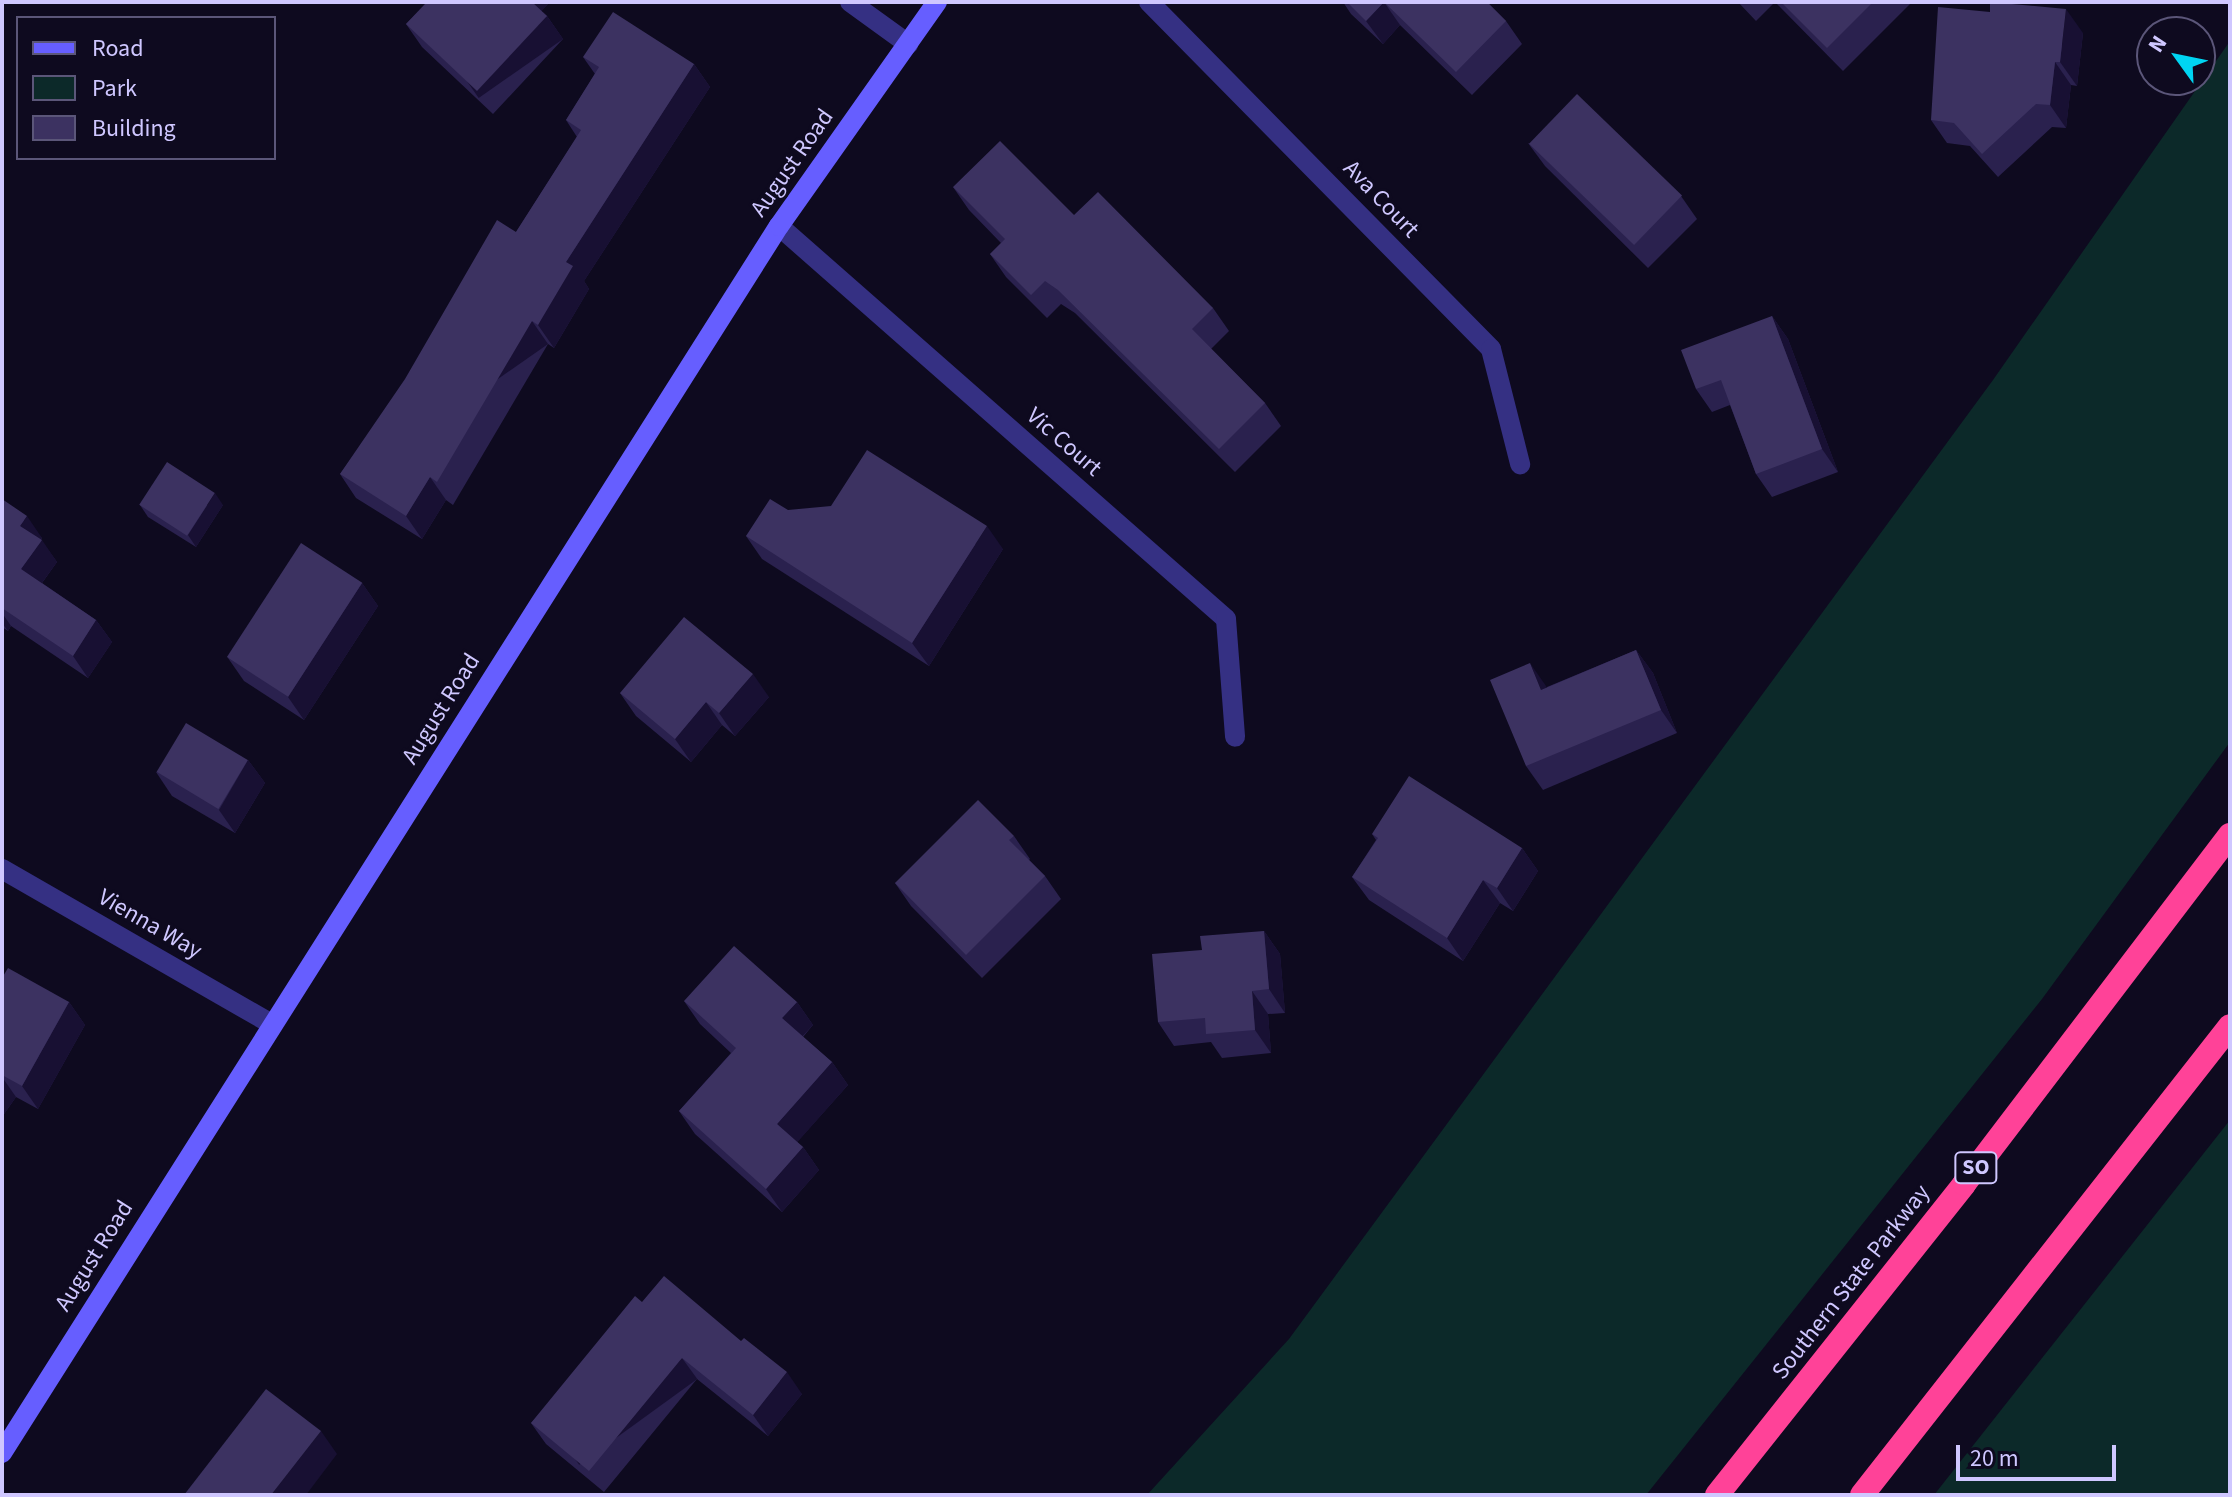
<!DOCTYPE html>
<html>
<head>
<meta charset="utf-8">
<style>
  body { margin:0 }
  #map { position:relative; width:2232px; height:1497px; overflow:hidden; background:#0e0a1f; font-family:"Source Sans 3",sans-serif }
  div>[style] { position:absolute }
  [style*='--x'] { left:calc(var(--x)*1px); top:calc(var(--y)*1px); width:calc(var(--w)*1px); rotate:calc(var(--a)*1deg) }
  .green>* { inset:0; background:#0c2929 }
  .street>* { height:20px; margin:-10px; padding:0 10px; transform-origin:10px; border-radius:10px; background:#353083 }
  .secondary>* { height:20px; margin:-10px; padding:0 10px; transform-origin:10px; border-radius:10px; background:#665eff }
  .highway>* { height:24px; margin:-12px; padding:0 12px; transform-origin:12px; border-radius:12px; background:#ff4298 }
  .wall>* { inset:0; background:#2a214e }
  .shaded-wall>* { inset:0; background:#181033; transform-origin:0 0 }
  .building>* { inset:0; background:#3c3261; transform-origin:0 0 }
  span { translate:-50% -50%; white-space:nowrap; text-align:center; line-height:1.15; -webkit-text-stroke:6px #0e0a1f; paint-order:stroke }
  .shield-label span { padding:2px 6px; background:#0e0a1f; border:2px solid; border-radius:6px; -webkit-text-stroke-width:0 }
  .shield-label { font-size:22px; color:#cfc7ff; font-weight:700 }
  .street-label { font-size:24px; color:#cfc7ff }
  .frame { position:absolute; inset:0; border:4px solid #cfc7ff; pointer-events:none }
  .legend { position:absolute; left:16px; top:16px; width:260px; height:144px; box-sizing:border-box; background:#0e0a1f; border:2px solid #5b5679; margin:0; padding:10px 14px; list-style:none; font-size:24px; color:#cfc7ff }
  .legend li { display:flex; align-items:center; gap:16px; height:40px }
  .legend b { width:40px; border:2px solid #5b5679 }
  .north { position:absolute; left:2136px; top:16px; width:80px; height:80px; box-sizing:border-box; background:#0e0a1f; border:2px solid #5b5679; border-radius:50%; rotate:303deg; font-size:22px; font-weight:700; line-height:32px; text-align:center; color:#cfc7ff }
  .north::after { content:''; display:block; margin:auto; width:28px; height:36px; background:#00d5f2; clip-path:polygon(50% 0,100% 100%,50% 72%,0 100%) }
  .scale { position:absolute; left:1956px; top:1445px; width:160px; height:36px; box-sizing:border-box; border:4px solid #cfc7ff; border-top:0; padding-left:10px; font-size:24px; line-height:28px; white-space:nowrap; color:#cfc7ff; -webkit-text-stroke:6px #0e0a1f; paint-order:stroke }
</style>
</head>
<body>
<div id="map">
  <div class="green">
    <i style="clip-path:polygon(2230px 41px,2230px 742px,2042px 999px,1646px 1495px,1147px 1495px,1289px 1339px,1993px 380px)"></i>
    <i style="clip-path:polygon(2230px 1120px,2230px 1495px,1934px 1495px)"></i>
  </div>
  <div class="street">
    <i style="--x:850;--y:2;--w:72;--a:35.9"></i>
    <i style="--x:1149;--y:2;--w:487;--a:45.4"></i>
    <i style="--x:1491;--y:349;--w:119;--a:75.8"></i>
    <i style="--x:779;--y:226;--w:595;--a:41.32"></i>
    <i style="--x:1226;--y:619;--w:118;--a:85.6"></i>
    <i style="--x:2;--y:869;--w:311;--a:29.9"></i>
  </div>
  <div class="secondary">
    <i style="--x:2;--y:1453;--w:1452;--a:-57.66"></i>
    <i style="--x:779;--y:226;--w:274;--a:-54.8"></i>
  </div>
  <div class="highway">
    <i style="--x:1717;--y:1495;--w:397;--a:-51.5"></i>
    <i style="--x:1964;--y:1184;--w:439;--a:-52.7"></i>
    <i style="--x:1862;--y:1495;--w:596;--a:-51.88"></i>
  </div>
  <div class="wall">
    <i style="clip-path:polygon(427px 2px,550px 2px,541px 11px,547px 16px,563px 39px,493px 114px,422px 47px,406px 24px)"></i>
    <i style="clip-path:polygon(1343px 2px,1487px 2px,1506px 21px,1522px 44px,1472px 95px,1400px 25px,1383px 44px,1351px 14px)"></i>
    <i style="clip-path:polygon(1738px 2px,1910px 2px,1911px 3px,1843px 71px,1775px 2px,1756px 21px)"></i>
    <i style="clip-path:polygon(2083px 33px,2077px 86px,2071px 85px,2066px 128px,2052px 127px,1998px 177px,1970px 146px,1947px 143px,1931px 120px)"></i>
    <i style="clip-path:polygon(583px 57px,694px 64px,710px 87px,584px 281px,589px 289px,554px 348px,548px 344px,453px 505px,446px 500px,422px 539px,356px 498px,340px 474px,516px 232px,577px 137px,566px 120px,595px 74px)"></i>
    <i style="clip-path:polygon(1528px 143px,1681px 196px,1697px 219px,1648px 268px,1545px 166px)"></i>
    <i style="clip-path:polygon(953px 187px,1074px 215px,1213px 308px,1229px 331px,1211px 349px,1265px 403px,1281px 426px,1235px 472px,1075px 313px,1061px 304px,1047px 318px,1006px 277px,990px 254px,1001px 243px,969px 210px)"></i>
    <i style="clip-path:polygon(1772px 316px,1788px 339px,1838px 472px,1772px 497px,1756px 474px,1730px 405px,1712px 412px,1696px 389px)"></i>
    <i style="clip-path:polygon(2px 499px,42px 538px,41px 540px,57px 562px,42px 583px,96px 620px,112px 642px,88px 678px,11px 626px,8px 631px,2px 627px)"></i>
    <i style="clip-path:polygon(140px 505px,223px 505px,196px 547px,148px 517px)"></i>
    <i style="clip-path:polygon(788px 510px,1003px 549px,929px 666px,762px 559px,746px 536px)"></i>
    <i style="clip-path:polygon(362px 583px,378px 606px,304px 720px,244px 681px,228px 658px)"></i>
    <i style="clip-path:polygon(1636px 650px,1653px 673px,1677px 733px,1543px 790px,1526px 766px,1547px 687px)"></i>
    <i style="clip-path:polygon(620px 693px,769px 697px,735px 736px,722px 725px,691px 762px,636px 716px)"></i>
    <i style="clip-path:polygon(248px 760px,265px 783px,235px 833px,172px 796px,156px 772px)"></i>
    <i style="clip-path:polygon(1372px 834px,1522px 848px,1538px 871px,1513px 911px,1500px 903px,1463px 961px,1369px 900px,1352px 877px,1376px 840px)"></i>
    <i style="clip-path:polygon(1014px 836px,1030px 859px,1029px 860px,1045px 876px,1061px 899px,982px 978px,911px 906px,895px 883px)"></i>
    <i style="clip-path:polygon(1264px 931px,1280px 954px,1285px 1013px,1268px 1014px,1271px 1053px,1222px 1058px,1211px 1042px,1174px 1046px,1158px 1022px,1202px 950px)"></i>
    <i style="clip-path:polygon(2px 978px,69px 1002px,85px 1025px,38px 1109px,16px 1097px,2px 1117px)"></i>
    <i style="clip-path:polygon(684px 1001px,797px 1002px,813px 1025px,803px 1037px,832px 1062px,848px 1085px,797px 1142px,803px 1147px,819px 1170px,782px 1212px,695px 1134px,679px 1111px,731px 1053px,700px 1024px)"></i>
    <i style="clip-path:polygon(642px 1302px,802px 1394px,768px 1436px,697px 1379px,604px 1492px,546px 1444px,531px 1423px)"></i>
  </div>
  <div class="shaded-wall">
    <i style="clip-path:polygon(528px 2px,550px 2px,538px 15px)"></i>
    <i style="clip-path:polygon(1384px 2px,1400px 25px,1383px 44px,1366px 21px)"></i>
    <i style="clip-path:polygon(2066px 9px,2083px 33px,2077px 86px,2060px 62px)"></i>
    <i style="left:547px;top:16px;width:28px;height:103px;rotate:55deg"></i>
    <i style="clip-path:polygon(2055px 62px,2071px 85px,2066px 128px,2050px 105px)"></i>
    <i style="clip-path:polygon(694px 64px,710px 87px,584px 281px,589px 289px,554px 348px,538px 325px,566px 262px)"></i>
    <i style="clip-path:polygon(1772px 316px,1788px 339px,1838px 472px,1822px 449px)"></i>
    <i style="left:532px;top:321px;width:28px;height:187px;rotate:55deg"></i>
    <i style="clip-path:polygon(430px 477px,446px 500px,422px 539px,406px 516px)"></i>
    <i style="clip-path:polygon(215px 493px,223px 505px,196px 547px,188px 535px)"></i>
    <i style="clip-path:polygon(27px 516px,42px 538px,36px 548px,20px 526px)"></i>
    <i style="clip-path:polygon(987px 526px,1003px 549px,929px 666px,912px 643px)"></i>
    <i style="clip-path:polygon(42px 540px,57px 562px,36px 591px,21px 569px)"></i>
    <i style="clip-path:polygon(362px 583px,378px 606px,304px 720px,288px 697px)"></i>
    <i style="clip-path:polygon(2px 613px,11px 626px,8px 631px,2px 623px)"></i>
    <i style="clip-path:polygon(96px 620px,112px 642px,88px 678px,73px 656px)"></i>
    <i style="clip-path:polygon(1636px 650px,1653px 673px,1677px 733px,1661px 710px)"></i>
    <i style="clip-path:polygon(1530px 663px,1546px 686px,1558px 713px,1541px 690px)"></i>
    <i style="clip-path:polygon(753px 674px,769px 697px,735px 736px,719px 713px)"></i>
    <i style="clip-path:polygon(706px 702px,722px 725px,691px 762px,675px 739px)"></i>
    <i style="clip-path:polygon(248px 760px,265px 783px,235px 833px,219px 810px)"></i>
    <i style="clip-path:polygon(1522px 848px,1538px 871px,1513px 911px,1497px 888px)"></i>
    <i style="clip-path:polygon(1483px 880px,1500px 903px,1463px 961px,1447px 938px)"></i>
    <i style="clip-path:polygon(1264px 931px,1280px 954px,1285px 1013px,1269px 989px)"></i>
    <i style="clip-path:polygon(1252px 991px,1268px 1014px,1271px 1053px,1255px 1030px)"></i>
    <i style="clip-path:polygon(69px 1002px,85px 1025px,38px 1109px,22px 1086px)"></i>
    <i style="clip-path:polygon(797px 1002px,813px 1025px,798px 1041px,782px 1018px)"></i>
    <i style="clip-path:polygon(832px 1062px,848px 1085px,793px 1147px,777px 1124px)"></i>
    <i style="clip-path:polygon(2px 1077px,16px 1097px,2px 1117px)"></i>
    <i style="clip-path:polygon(803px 1147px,819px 1170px,782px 1212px,766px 1189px)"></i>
    <i style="left:682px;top:1358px;width:26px;height:146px;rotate:54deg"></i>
    <i style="clip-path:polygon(787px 1372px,802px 1394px,768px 1436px,753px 1415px)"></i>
    <i style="clip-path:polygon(321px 1431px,337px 1454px,306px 1495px,271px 1495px)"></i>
  </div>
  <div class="building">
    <i style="clip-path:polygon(427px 2px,532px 2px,547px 16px,477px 91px,406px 24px)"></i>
    <i style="clip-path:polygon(1347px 2px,1487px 2px,1506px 21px,1456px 72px,1384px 2px,1366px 21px)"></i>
    <i style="clip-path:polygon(1781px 2px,1873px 2px,1827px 48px)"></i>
    <i style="clip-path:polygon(1990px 2px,2066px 9px,2060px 62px,2055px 62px,2050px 105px,2036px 104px,1982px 154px,1954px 123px,1931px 120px,1938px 7px,1990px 12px)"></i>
    <i style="clip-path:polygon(613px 12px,694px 64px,566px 262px,573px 266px,538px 325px,532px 321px,437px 482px,430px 477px,406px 516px,340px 474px,405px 379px,497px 220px,516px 232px,581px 130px,566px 120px,599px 67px,583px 57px)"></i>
    <i style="left:1577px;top:94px;width:146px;height:69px;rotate:44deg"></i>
    <i style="clip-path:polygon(1000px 141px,1074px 215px,1098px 192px,1213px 308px,1192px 329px,1265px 403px,1219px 449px,1058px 290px,1045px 281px,1031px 295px,990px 254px,1005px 239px,953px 187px)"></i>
    <i style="clip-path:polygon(1772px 316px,1822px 449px,1756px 474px,1721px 380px,1696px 389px,1681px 350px)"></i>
    <i style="clip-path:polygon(867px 450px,987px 526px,912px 643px,746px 536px,770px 499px,788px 510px,831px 506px)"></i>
    <i style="left:167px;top:462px;width:57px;height:51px;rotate:33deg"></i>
    <i style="clip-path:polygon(2px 499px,27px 516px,20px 526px,42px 540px,21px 569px,96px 620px,73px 656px,2px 608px)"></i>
    <i style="left:301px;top:543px;width:73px;height:136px;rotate:33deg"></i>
    <i style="clip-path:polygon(684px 617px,753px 674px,719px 713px,706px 702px,675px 739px,620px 693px)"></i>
    <i style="clip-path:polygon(1636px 650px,1661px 710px,1526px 766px,1490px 680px,1530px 663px,1541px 690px)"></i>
    <i style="left:186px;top:723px;width:72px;height:57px;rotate:31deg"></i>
    <i style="clip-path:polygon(1409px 776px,1522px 848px,1497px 888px,1483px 880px,1447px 938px,1352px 877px,1378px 838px,1372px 834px)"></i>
    <i style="clip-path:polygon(978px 800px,1014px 836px,1009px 840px,1045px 876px,966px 955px,895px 883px)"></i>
    <i style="clip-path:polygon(1264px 931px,1269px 989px,1252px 991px,1255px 1030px,1206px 1034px,1205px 1018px,1158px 1022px,1152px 954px,1202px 950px,1200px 936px)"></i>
    <i style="clip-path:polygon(734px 946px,797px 1002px,782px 1018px,832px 1062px,777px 1124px,803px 1147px,766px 1189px,679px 1111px,736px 1048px,684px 1001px)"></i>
    <i style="clip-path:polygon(8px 968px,69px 1002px,22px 1086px,2px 1075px,2px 978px)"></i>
    <i style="clip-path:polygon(664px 1276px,741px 1341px,744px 1338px,787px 1372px,753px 1415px,682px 1358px,589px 1471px,531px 1423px,635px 1296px,642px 1302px)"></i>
    <i style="clip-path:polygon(266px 1389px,321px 1431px,271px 1495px,184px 1495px)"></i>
  </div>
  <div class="shield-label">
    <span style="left:1976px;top:1168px">SO</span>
  </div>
  <div class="street-label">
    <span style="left:792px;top:163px;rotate:-55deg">August Road</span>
    <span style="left:1381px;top:199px;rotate:46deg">Ava Court</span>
    <span style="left:1064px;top:442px;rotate:41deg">Vic Court</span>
    <span style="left:441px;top:709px;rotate:-58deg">August Road</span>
    <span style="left:150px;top:924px;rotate:30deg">Vienna Way</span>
    <span style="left:94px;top:1256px;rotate:-58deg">August Road</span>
    <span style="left:1851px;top:1282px;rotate:-52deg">Southern State Parkway</span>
  </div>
  <div class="frame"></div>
  <ul class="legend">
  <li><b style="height:10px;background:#665eff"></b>Road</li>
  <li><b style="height:22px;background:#0c2929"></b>Park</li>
  <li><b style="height:22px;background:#3c3261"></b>Building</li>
  </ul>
  <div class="north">N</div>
  <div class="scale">20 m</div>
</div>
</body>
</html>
